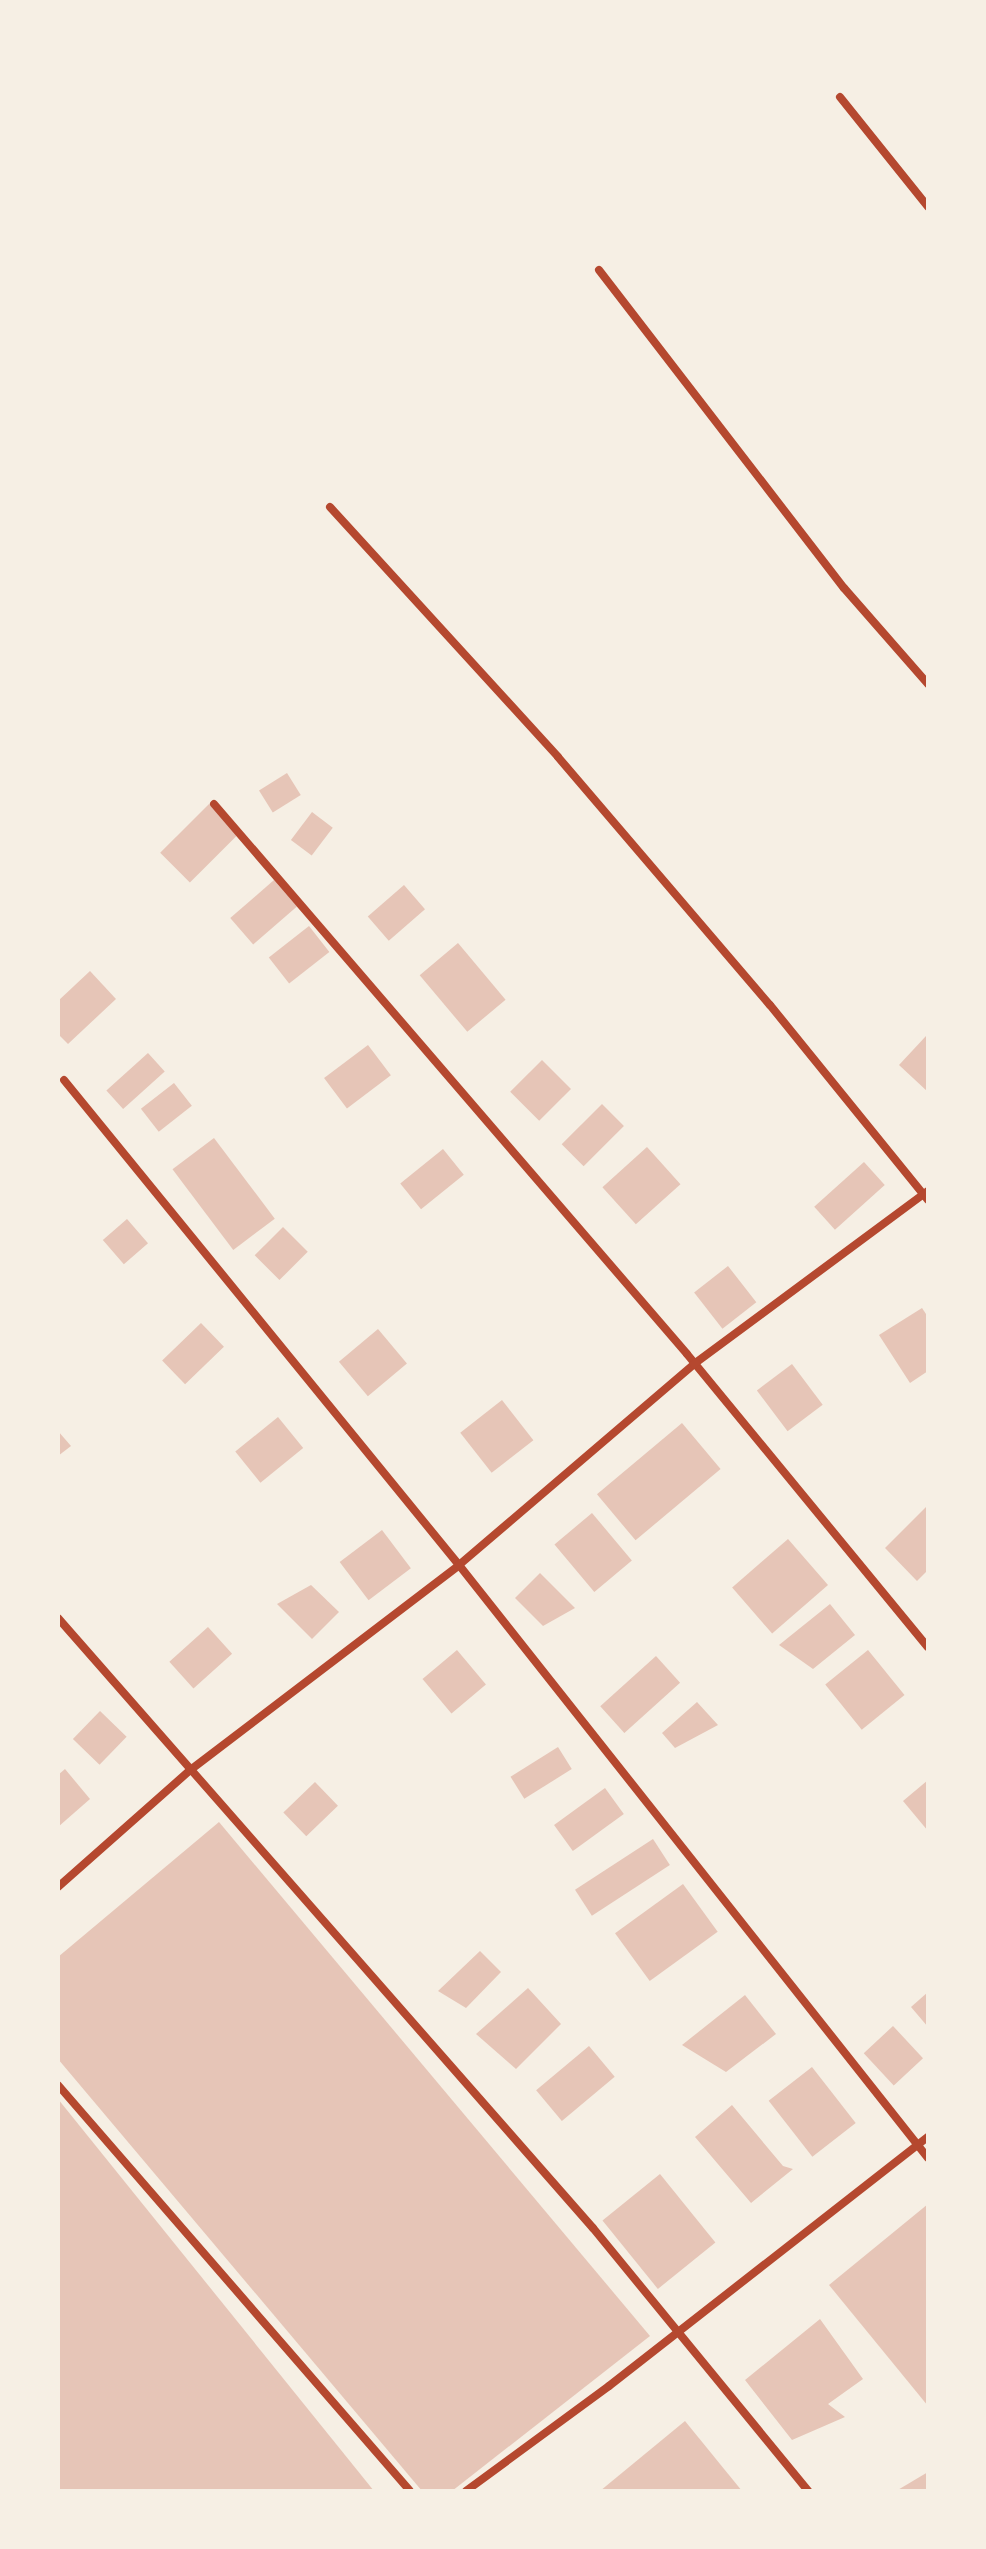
<!DOCTYPE html>
<html>
<head>
<meta charset="utf-8">
<style>
  body { margin:0 }
  #map { position:relative; width:986px; height:2549px; overflow:hidden; background:#f6efe4; font-family:Overpass,sans-serif }
  div>[style] { position:absolute }
  [style*='--x'] { left:calc(var(--x)*1px); top:calc(var(--y)*1px); width:calc(var(--w)*1px); rotate:calc(var(--a)*1deg) }
  .building>* { inset:0; background:#e6c5b7; transform-origin:0 0 }
  .minor>* { height:8px; margin:-4px; padding:0 4px; transform-origin:4px; border-radius:4px; background:#b5482f }
  span { translate:-50% -50%; white-space:nowrap; text-align:center; line-height:1.15; -webkit-text-stroke:6px #f6efe4; paint-order:stroke }
  .frame { position:absolute; inset:0; border:60px solid #f6efe4; pointer-events:none }
</style>
</head>
<body>
<div id="map">
  <div class="building">
    <i style="left:287px;top:773px;width:26px;height:33px;rotate:58deg"></i>
    <i style="left:209px;top:804px;width:42px;height:69px;rotate:45deg"></i>
    <i style="left:312px;top:812px;width:26px;height:35px;rotate:37deg"></i>
    <i style="left:274px;top:880px;width:35px;height:58px;rotate:49deg"></i>
    <i style="left:404px;top:885px;width:32px;height:48px;rotate:49deg"></i>
    <i style="left:309px;top:926px;width:33px;height:51px;rotate:52deg"></i>
    <i style="left:458px;top:943px;width:74px;height:50px;rotate:50deg"></i>
    <i style="clip-path:polygon(90px 971px,116px 999px,68px 1044px,58px 1034px,58px 1001px)"></i>
    <i style="clip-path:polygon(926px 1036px,928px 1038px,928px 1092px,899px 1065px)"></i>
    <i style="left:368px;top:1045px;width:38px;height:55px;rotate:53deg"></i>
    <i style="left:148px;top:1053px;width:25px;height:56px;rotate:48deg"></i>
    <i style="left:542px;top:1060px;width:41px;height:45px;rotate:45deg"></i>
    <i style="left:174px;top:1083px;width:29px;height:42px;rotate:52deg"></i>
    <i style="left:602px;top:1104px;width:31px;height:57px;rotate:45deg"></i>
    <i style="left:214px;top:1138px;width:101px;height:52px;rotate:53deg"></i>
    <i style="left:647px;top:1147px;width:50px;height:60px;rotate:48deg"></i>
    <i style="left:443px;top:1149px;width:33px;height:55px;rotate:51deg"></i>
    <i style="left:864px;top:1162px;width:31px;height:67px;rotate:48deg"></i>
    <i style="left:127px;top:1219px;width:32px;height:32px;rotate:49deg"></i>
    <i style="left:283px;top:1227px;width:35px;height:40px;rotate:45deg"></i>
    <i style="left:728px;top:1266px;width:46px;height:43px;rotate:52deg"></i>
    <i style="clip-path:polygon(922px 1308px,928px 1317px,928px 1371px,910px 1383px,879px 1335px)"></i>
    <i style="left:201px;top:1323px;width:33px;height:54px;rotate:46deg"></i>
    <i style="left:378px;top:1329px;width:45px;height:51px;rotate:50deg"></i>
    <i style="left:792px;top:1364px;width:51px;height:44px;rotate:53deg"></i>
    <i style="left:502px;top:1400px;width:51px;height:53px;rotate:52deg"></i>
    <i style="left:278px;top:1417px;width:40px;height:55px;rotate:51deg"></i>
    <i style="left:682px;top:1423px;width:60px;height:111px;rotate:50deg"></i>
    <i style="clip-path:polygon(58px 1431px,71px 1446px,58px 1456px)"></i>
    <i style="clip-path:polygon(928px 1505px,928px 1570px,917px 1581px,885px 1548px)"></i>
    <i style="left:592px;top:1513px;width:62px;height:49px;rotate:50deg"></i>
    <i style="left:382px;top:1530px;width:48px;height:53px;rotate:53deg"></i>
    <i style="left:788px;top:1539px;width:61px;height:74px;rotate:49deg"></i>
    <i style="clip-path:polygon(540px 1573px,575px 1608px,543px 1626px,515px 1598px)"></i>
    <i style="clip-path:polygon(311px 1585px,339px 1612px,312px 1639px,277px 1604px)"></i>
    <i style="clip-path:polygon(830px 1604px,855px 1635px,813px 1669px,779px 1645px)"></i>
    <i style="left:208px;top:1627px;width:36px;height:52px;rotate:48deg"></i>
    <i style="left:457px;top:1650px;width:45px;height:45px;rotate:50deg"></i>
    <i style="left:868px;top:1650px;width:58px;height:55px;rotate:51deg"></i>
    <i style="left:656px;top:1656px;width:36px;height:75px;rotate:48deg"></i>
    <i style="clip-path:polygon(697px 1702px,718px 1725px,675px 1748px,662px 1733px)"></i>
    <i style="left:100px;top:1711px;width:37px;height:39px;rotate:44deg"></i>
    <i style="left:558px;top:1747px;width:26px;height:56px;rotate:58deg"></i>
    <i style="clip-path:polygon(65px 1769px,90px 1799px,58px 1827px,58px 1775px)"></i>
    <i style="clip-path:polygon(928px 1780px,928px 1831px,903px 1801px)"></i>
    <i style="left:315px;top:1782px;width:33px;height:44px;rotate:46deg"></i>
    <i style="left:605px;top:1788px;width:32px;height:63px;rotate:54deg"></i>
    <i style="clip-path:polygon(219px 1822px,650px 2336px,452px 2491px,422px 2491px,58px 2059px,58px 1957px)"></i>
    <i style="left:653px;top:1839px;width:31px;height:93px;rotate:57deg"></i>
    <i style="left:683px;top:1884px;width:59px;height:84px;rotate:54deg"></i>
    <i style="clip-path:polygon(480px 1951px,501px 1972px,466px 2008px,438px 1991px)"></i>
    <i style="clip-path:polygon(528px 1988px,561px 2024px,516px 2069px,476px 2034px)"></i>
    <i style="clip-path:polygon(928px 1992px,928px 2027px,911px 2007px)"></i>
    <i style="clip-path:polygon(745px 1995px,776px 2034px,726px 2072px,682px 2045px)"></i>
    <i style="left:893px;top:2026px;width:44px;height:40px;rotate:47deg"></i>
    <i style="left:589px;top:2046px;width:40px;height:69px;rotate:50deg"></i>
    <i style="left:812px;top:2067px;width:71px;height:55px;rotate:52deg"></i>
    <i style="clip-path:polygon(58px 2099px,374px 2491px,58px 2491px)"></i>
    <i style="clip-path:polygon(732px 2105px,783px 2166px,793px 2169px,751px 2203px,695px 2137px)"></i>
    <i style="left:660px;top:2174px;width:88px;height:74px;rotate:51deg"></i>
    <i style="clip-path:polygon(928px 2204px,928px 2406px,829px 2285px)"></i>
    <i style="clip-path:polygon(820px 2319px,863px 2379px,828px 2404px,845px 2417px,792px 2440px,745px 2380px)"></i>
    <i style="clip-path:polygon(685px 2421px,742px 2491px,600px 2491px)"></i>
    <i style="clip-path:polygon(928px 2472px,928px 2491px,896px 2491px)"></i>
  </div>
  <div class="minor">
    <i style="--x:840;--y:97;--w:141;--a:51.3"></i>
    <i style="--x:599;--y:270;--w:401;--a:52.4"></i>
    <i style="--x:844;--y:588;--w:128;--a:48.8"></i>
    <i style="--x:330;--y:507;--w:338;--a:47.6"></i>
    <i style="--x:558;--y:757;--w:326;--a:49.5"></i>
    <i style="--x:770;--y:1005;--w:251;--a:51"></i>
    <i style="--x:214;--y:804;--w:725;--a:49.3"></i>
    <i style="--x:687;--y:1354;--w:379;--a:50.6"></i>
    <i style="--x:64;--y:1080;--w:625;--a:50.84"></i>
    <i style="--x:459;--y:1565;--w:756;--a:51.66"></i>
    <i style="--x:58;--y:1618;--w:811;--a:48.75"></i>
    <i style="--x:593;--y:2228;--w:340;--a:50.7"></i>
    <i style="--x:58;--y:1887;--w:175;--a:-41.5"></i>
    <i style="--x:189;--y:1771;--w:340;--a:-37.3"></i>
    <i style="--x:459;--y:1565;--w:309;--a:-40.5"></i>
    <i style="--x:694;--y:1364;--w:291;--a:-36.5"></i>
    <i style="--x:58;--y:2085;--w:537;--a:49.07"></i>
    <i style="--x:466;--y:2491;--w:177;--a:-36.3"></i>
    <i style="--x:609;--y:2386;--w:405;--a:-38"></i>
  </div>
  <div class="frame"></div>
</div>
</body>
</html>
